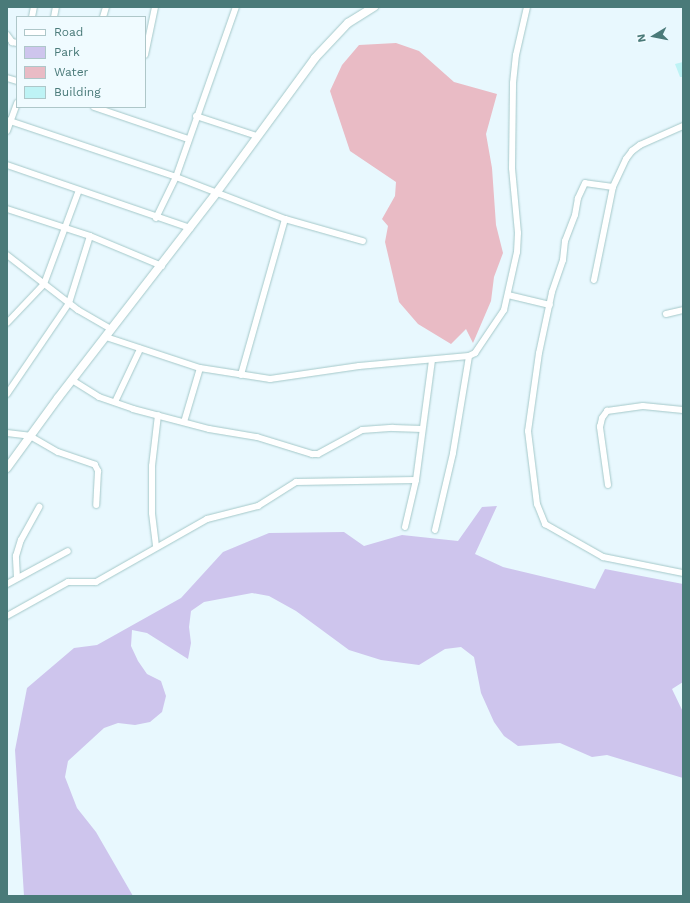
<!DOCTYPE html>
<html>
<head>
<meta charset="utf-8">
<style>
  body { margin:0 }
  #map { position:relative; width:690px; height:903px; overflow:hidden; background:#e8f8fe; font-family:"Work Sans",sans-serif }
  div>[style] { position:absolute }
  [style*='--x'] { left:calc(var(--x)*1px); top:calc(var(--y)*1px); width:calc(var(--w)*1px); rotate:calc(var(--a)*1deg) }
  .green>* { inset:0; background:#cec5ed }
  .water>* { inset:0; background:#e9bbc5 }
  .building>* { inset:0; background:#bef3f5 }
  .roads { filter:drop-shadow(0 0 1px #a4c8c9) drop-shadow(0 0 1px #a4c8c9) }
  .minor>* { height:6px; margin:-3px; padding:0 3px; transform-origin:3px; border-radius:3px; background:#fff }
  .tertiary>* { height:8px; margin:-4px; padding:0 4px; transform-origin:4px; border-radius:4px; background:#fff }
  span { translate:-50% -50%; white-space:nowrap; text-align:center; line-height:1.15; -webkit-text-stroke:3.5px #f0fbff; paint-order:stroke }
  .frame { position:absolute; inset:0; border:8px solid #4a7a79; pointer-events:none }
  .legend { position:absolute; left:16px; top:16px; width:130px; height:92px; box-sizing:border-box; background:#f0fbff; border:1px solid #aec7c9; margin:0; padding:5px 7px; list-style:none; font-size:12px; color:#4a7a79 }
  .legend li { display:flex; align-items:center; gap:8px; height:20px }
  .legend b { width:20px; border:1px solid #aec7c9 }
  .north { position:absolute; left:634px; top:16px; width:40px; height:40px; -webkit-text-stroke:3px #f0fbff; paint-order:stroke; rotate:260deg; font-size:11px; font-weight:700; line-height:16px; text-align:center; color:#4a7a79 }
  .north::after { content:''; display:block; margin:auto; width:14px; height:18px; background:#4a7a79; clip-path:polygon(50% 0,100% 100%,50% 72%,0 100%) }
</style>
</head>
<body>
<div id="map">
  <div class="green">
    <i style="clip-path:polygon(497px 506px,475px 554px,503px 567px,595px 589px,605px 569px,683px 584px,683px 682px,672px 689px,683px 712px,683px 778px,607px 755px,592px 757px,560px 743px,518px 746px,504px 736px,494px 722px,481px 693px,474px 657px,461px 647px,445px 649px,419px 665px,381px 660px,349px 650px,296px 611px,269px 596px,252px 593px,204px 602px,191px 611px,189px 627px,191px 643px,188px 659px,147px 633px,132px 630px,131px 646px,138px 661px,147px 674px,161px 681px,166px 696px,162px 712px,150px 722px,135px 725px,118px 723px,104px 728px,68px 761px,65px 777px,77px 808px,96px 832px,133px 896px,24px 896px,15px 750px,27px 688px,74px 648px,97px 645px,181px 598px,223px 552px,269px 533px,344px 532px,364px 546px,402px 535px,458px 541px,482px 507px)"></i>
  </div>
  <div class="water">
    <i style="clip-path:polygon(396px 43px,419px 51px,454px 82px,497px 94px,486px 134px,492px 168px,496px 225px,503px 253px,494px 277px,491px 301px,473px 343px,466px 329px,451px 344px,418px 324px,399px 302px,385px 242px,388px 226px,382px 219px,395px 196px,396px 182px,350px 151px,330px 91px,342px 65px,359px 45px)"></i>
  </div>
  <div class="building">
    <i style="clip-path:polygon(683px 62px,683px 77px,680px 77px,675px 64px)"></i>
  </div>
  <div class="roads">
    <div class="minor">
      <i style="--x:32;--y:17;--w:10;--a:-79"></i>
      <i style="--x:54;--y:17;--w:10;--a:-79"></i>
      <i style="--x:103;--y:17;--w:10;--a:-73"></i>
      <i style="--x:7;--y:35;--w:9;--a:54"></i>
      <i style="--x:12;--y:42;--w:5;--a:11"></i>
      <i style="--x:145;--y:55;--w:49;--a:-78.2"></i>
      <i style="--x:7;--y:78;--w:10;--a:17"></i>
      <i style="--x:94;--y:107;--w:99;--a:18.8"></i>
      <i style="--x:196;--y:116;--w:64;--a:18.2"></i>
      <i style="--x:7;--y:120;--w:178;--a:18.6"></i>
      <i style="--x:176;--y:177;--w:117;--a:21.1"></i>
      <i style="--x:285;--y:219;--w:162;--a:105.8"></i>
      <i style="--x:683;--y:126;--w:47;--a:156.2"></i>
      <i style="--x:640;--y:145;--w:10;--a:143"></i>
      <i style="--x:632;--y:151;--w:10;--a:127"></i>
      <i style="--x:626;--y:159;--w:31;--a:115"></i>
      <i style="--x:613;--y:187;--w:28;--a:-172"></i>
      <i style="--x:585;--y:183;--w:17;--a:115"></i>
      <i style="--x:578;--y:198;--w:17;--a:100"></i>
      <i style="--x:575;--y:215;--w:28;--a:111"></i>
      <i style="--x:565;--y:241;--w:19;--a:96"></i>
      <i style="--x:563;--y:260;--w:34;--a:109"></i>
      <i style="--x:552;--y:292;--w:62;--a:102"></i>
      <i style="--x:539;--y:353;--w:79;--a:98"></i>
      <i style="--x:528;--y:431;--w:74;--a:83"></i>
      <i style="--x:537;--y:504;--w:22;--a:68"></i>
      <i style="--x:545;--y:524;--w:67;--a:29.6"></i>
      <i style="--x:603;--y:557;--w:82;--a:11.3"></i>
      <i style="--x:7;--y:131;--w:30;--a:-70"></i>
      <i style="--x:7;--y:165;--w:194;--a:19"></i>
      <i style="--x:7;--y:209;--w:87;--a:18"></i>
      <i style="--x:156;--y:218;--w:46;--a:-64"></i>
      <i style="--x:176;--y:177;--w:180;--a:-70.6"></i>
      <i style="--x:285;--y:219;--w:81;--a:15.8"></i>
      <i style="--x:7;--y:255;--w:90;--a:37.8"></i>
      <i style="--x:78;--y:310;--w:39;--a:30"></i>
      <i style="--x:594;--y:280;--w:95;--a:-78.5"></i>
      <i style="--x:508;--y:295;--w:43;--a:13.4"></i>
      <i style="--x:666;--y:314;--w:17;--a:-13"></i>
      <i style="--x:7;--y:323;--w:54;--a:-46.5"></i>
      <i style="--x:44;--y:284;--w:100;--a:-69.6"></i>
      <i style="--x:106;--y:337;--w:99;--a:18.3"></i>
      <i style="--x:200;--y:368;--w:71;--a:8.9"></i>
      <i style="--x:270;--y:379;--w:90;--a:-8.3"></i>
      <i style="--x:359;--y:366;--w:110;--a:-5.2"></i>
      <i style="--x:469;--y:356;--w:7;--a:-27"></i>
      <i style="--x:475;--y:353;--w:52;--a:-56"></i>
      <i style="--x:504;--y:310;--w:59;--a:-77.4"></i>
      <i style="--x:517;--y:252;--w:19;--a:-87"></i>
      <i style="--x:518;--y:233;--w:65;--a:-95.3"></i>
      <i style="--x:512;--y:168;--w:85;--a:-89.3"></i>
      <i style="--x:513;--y:83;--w:28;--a:-84"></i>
      <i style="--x:516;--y:55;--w:49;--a:-77.1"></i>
      <i style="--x:72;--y:380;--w:32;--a:32"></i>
      <i style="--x:99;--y:397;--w:36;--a:19"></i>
      <i style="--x:133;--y:409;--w:79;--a:14.7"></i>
      <i style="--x:209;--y:429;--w:49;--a:9.5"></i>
      <i style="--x:257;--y:437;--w:58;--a:17.2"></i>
      <i style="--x:312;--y:454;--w:6;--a:0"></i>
      <i style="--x:318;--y:454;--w:50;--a:-28.6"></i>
      <i style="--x:362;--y:430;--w:31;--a:-4"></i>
      <i style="--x:393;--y:428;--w:29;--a:2"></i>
      <i style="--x:7;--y:394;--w:110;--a:-55.7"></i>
      <i style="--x:69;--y:303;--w:70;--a:-72.6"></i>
      <i style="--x:90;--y:236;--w:78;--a:22.6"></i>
      <i style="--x:115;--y:402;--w:59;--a:-64.7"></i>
      <i style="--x:184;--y:422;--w:56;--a:-73.5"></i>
      <i style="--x:7;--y:433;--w:23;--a:7"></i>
      <i style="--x:30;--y:436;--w:32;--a:30"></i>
      <i style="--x:58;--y:452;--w:39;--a:19"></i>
      <i style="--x:95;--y:465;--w:7;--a:63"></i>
      <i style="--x:98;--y:471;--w:34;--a:93"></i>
      <i style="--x:608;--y:485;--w:59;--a:-97.9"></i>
      <i style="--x:600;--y:427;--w:9;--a:-77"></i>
      <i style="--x:602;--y:418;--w:9;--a:-54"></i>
      <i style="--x:607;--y:411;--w:36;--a:-8"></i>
      <i style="--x:643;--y:406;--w:40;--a:5.7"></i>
      <i style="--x:405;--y:527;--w:48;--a:-76.8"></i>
      <i style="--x:435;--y:530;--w:79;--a:-76.8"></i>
      <i style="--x:453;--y:453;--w:98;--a:-80.6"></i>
      <i style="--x:156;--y:546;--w:33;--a:-97"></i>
      <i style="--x:152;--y:513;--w:47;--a:-90"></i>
      <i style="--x:152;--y:466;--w:51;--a:-83.3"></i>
      <i style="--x:17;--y:578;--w:22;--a:-93"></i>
      <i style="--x:16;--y:556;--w:17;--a:-73"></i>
      <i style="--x:21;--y:540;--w:38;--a:-61"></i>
      <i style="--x:7;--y:584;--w:69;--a:-28.4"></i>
      <i style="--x:7;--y:616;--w:70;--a:-29.1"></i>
      <i style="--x:68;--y:582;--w:28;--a:0"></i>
      <i style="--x:96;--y:582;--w:128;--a:-29.6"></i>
      <i style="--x:207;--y:519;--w:53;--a:-14.3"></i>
      <i style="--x:258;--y:506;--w:45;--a:-32.3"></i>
      <i style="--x:296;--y:482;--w:120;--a:-1"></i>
      <i style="--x:416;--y:480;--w:121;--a:-82.4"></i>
    </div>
    <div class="tertiary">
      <i style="--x:7;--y:468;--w:87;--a:-53.9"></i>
      <i style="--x:58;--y:398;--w:260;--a:-52.3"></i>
      <i style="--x:217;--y:192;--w:166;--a:-53.8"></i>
      <i style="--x:315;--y:58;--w:48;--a:-46.7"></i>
      <i style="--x:348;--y:23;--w:31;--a:-32"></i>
    </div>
  </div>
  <div class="frame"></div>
  <ul class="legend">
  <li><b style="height:5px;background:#fff"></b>Road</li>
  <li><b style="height:11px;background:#cec5ed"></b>Park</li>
  <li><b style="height:11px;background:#e9bbc5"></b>Water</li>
  <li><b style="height:11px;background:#bef3f5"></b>Building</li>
  </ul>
  <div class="north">N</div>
</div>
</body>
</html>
